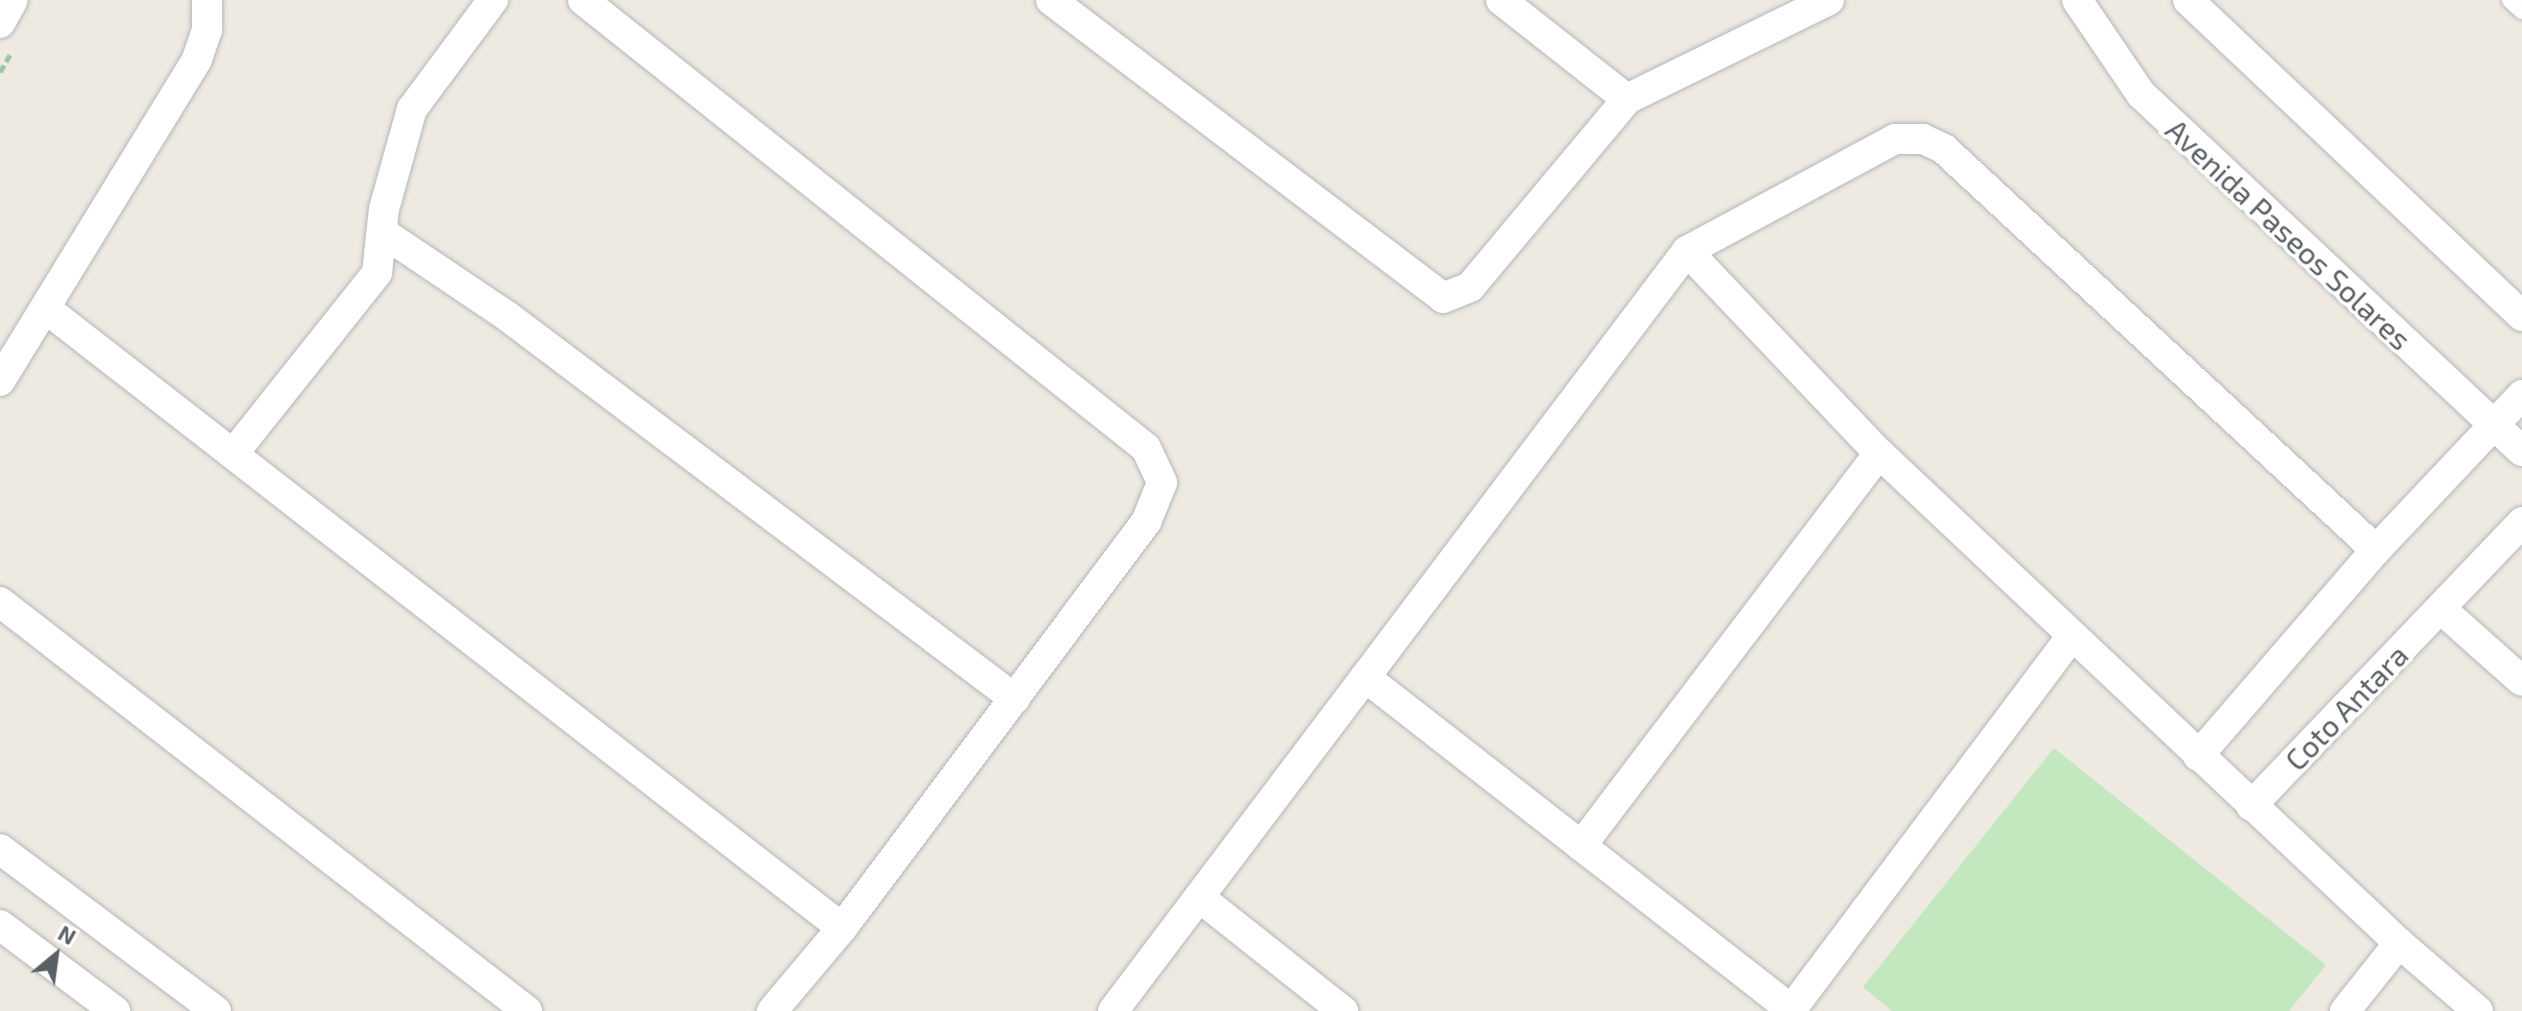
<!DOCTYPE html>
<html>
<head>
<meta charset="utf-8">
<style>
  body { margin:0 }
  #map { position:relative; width:2522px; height:1011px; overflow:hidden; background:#eeeae2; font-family:"Exo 2",sans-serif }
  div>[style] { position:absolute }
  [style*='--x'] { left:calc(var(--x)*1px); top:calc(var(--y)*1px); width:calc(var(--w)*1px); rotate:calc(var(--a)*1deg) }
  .green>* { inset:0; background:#c3e7be }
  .path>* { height:5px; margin-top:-2.5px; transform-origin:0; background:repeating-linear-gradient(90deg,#98caa1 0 8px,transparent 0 12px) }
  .roads { filter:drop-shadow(0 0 2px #b3b6ba) drop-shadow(0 0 2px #b3b6ba) }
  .service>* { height:16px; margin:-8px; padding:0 8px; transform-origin:8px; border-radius:8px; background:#fff }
  .minor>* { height:30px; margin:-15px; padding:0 15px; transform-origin:15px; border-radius:15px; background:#fff }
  span { translate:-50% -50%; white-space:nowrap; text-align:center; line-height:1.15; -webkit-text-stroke:7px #fff; paint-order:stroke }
  .street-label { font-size:30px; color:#5b6064 }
  .north { position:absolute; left:16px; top:915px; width:80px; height:80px; -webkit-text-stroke:6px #fff; paint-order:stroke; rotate:29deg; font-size:22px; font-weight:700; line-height:32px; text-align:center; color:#5b6064 }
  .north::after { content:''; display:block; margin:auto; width:28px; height:36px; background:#5b6064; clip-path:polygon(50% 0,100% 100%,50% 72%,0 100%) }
</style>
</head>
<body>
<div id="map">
  <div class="green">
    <i style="clip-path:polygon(2054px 748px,2326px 965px,2289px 1011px,1892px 1011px,1863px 987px)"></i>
  </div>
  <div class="path">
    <i style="--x:0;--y:72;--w:20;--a:-60"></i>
  </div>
  <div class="roads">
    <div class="service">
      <i style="--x:2510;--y:0;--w:16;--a:43"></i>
    </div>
    <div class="minor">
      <i style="--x:583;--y:0;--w:719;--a:38.51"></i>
      <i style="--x:1146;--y:448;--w:38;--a:65"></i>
      <i style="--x:1162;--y:483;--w:42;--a:112.3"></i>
      <i style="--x:1146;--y:522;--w:507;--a:126.82"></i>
      <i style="--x:842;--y:928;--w:109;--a:130.1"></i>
      <i style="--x:1051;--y:0;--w:492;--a:37.2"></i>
      <i style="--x:1443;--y:298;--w:29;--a:-22"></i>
      <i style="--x:1470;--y:287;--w:245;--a:-50.1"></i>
      <i style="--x:1627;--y:99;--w:225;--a:-26.1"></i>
      <i style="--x:1501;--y:0;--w:160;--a:38.2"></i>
      <i style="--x:2077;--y:0;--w:114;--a:55.8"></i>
      <i style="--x:2141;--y:94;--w:522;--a:43.14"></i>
      <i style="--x:2188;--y:0;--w:460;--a:43.4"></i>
      <i style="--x:0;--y:23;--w:26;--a:-61"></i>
      <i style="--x:382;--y:232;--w:151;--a:33.9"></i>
      <i style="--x:507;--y:316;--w:636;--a:37.01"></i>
      <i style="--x:1687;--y:251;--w:279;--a:46.5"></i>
      <i style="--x:1879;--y:453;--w:714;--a:43.3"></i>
      <i style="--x:2399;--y:943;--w:104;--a:40.7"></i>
      <i style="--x:45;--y:308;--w:1010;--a:37.88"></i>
      <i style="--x:0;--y:381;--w:377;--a:-58.5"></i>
      <i style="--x:197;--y:59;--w:31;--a:-71"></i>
      <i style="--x:207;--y:30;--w:30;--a:-90"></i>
      <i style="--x:233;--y:454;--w:231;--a:-51.5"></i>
      <i style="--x:377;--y:273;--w:64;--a:-83.8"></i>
      <i style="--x:384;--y:209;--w:104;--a:-74.4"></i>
      <i style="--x:412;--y:109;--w:136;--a:-53.4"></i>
      <i style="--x:0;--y:602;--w:667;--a:37.81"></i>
      <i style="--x:2441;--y:609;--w:108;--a:41.6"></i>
      <i style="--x:1365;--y:677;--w:543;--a:37.97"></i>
      <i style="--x:2198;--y:756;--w:272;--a:-49.2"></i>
      <i style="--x:2376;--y:550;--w:213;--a:-46.7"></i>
      <i style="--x:2251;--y:806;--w:393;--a:-46.3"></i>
      <i style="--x:1581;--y:846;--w:493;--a:-52.8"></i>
      <i style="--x:0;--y:849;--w:270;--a:36.9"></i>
      <i style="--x:1199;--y:897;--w:184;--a:38.4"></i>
      <i style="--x:0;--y:925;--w:144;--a:36.8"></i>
      <i style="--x:1791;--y:1010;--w:466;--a:-53.1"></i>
      <i style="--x:1113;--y:1011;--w:952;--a:-52.94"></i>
      <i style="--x:1687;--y:251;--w:236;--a:-28.3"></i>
      <i style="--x:1895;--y:139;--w:28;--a:0"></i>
      <i style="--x:1923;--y:139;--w:23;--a:25"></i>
      <i style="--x:1944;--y:149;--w:589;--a:42.87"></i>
      <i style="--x:2345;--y:1011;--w:87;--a:-51.5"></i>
    </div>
  </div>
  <div class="street-label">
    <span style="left:2289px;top:234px;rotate:43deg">Avenida Paseos Solares</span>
    <span style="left:2346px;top:707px;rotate:-46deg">Coto Antara</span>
  </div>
  <div class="north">N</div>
</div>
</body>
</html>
